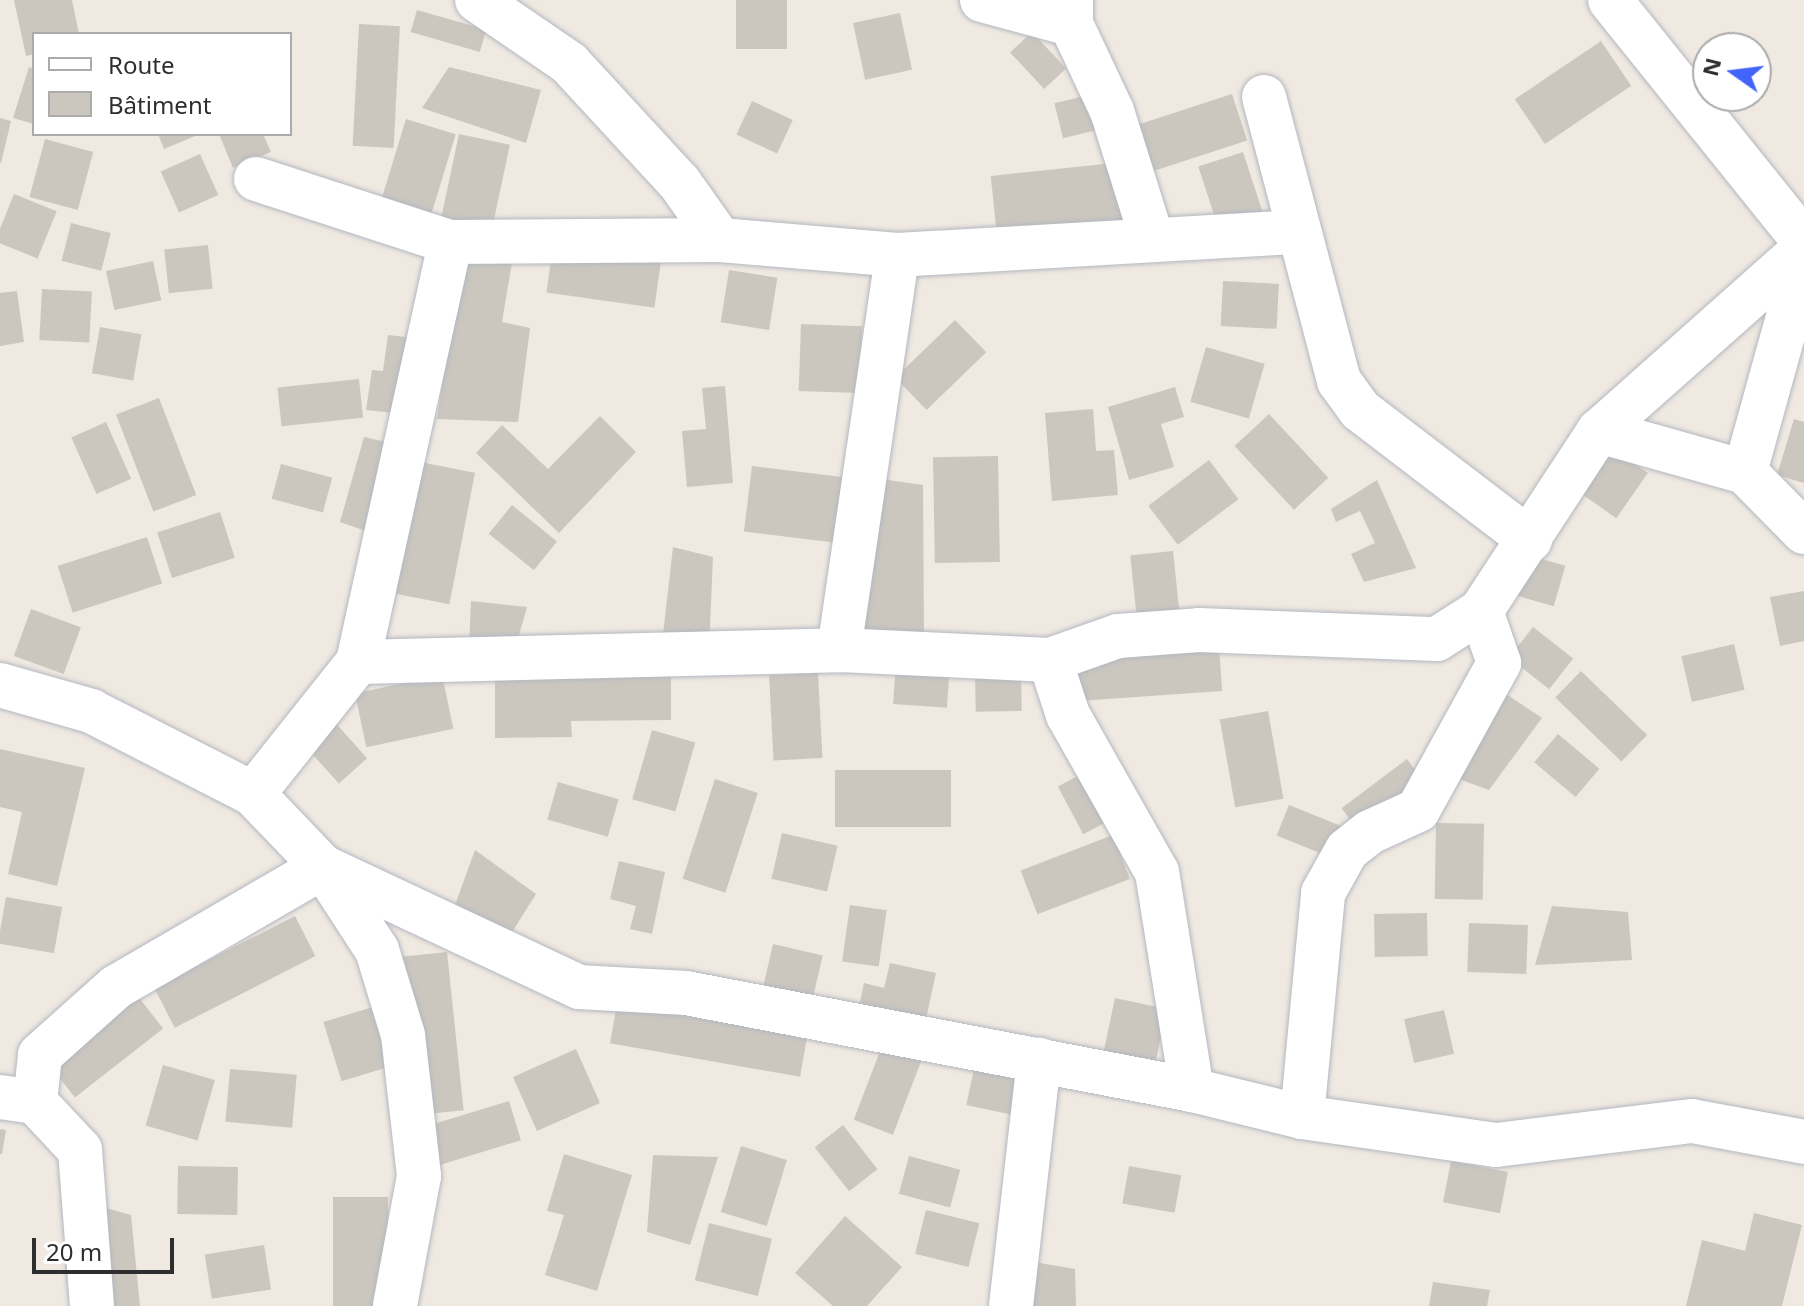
<!DOCTYPE html>
<html>
<head>
<meta charset="utf-8">
<style>
  body { margin:0 }
  #map { position:relative; width:1804px; height:1306px; overflow:hidden; background:#efe9e1; font-family:"Noto Sans",sans-serif }
  div>[style] { position:absolute }
  [style*='--x'] { left:calc(var(--x)*1px); top:calc(var(--y)*1px); width:calc(var(--w)*1px); rotate:calc(var(--a)*1deg) }
  .building>* { inset:0; background:#cbc7bf; transform-origin:0 0 }
  .roads { filter:drop-shadow(0 0 2px #b4b7c1) drop-shadow(0 0 2px #b4b7c1) }
  .minor>* { height:44px; margin:-22px; padding:0 22px; transform-origin:22px; border-radius:22px; background:#fff }
  span { translate:-50% -50%; white-space:nowrap; text-align:center; line-height:1.15; -webkit-text-stroke:6px #fff; paint-order:stroke }
  .legend { position:absolute; left:32px; top:32px; width:260px; height:104px; box-sizing:border-box; background:#fff; border:2px solid #ababab; margin:0; padding:10px 14px; list-style:none; font-size:24px; color:#2e2e2e }
  .legend li { display:flex; align-items:center; gap:16px; height:40px }
  .legend b { width:40px; border:2px solid #ababab }
  .north { position:absolute; left:1692px; top:32px; width:80px; height:80px; box-sizing:border-box; background:#fff; border:2px solid #ababab; border-radius:50%; rotate:284deg; font-size:22px; font-weight:700; line-height:32px; text-align:center; color:#2e2e2e }
  .north::after { content:''; display:block; margin:auto; width:28px; height:36px; background:#4264fb; clip-path:polygon(50% 0,100% 100%,50% 72%,0 100%) }
  .scale { position:absolute; left:32px; top:1238px; width:142px; height:36px; box-sizing:border-box; border:4px solid #2e2e2e; border-top:0; padding-left:10px; font-size:24px; line-height:28px; white-space:nowrap; color:#2e2e2e; -webkit-text-stroke:6px #fff; paint-order:stroke }
</style>
</head>
<body>
<div id="map">
  <div class="building">
    <i style="clip-path:polygon(14px 0,72px 0,79px 34px,34px 34px,34px 54px,26px 56px)"></i>
    <i style="left:736px;top:0;width:51px;height:49px"></i>
    <i style="left:417px;top:10px;width:72px;height:23px;rotate:16deg"></i>
    <i style="left:900px;top:13px;width:58px;height:48px;rotate:78deg"></i>
    <i style="left:359px;top:24px;width:41px;height:122px;rotate:3deg"></i>
    <i style="left:1032px;top:32px;width:50px;height:30px;rotate:47deg"></i>
    <i style="left:1601px;top:41px;width:54px;height:104px;rotate:56deg"></i>
    <i style="clip-path:polygon(29px 67px,34px 69px,34px 124px,13px 118px)"></i>
    <i style="clip-path:polygon(449px 67px,541px 90px,526px 143px,422px 108px)"></i>
    <i style="left:1100px;top:92px;width:36px;height:47px;rotate:76deg"></i>
    <i style="left:1232px;top:94px;width:49px;height:109px;rotate:72deg"></i>
    <i style="left:752px;top:101px;width:45px;height:37px;rotate:25deg"></i>
    <i style="clip-path:polygon(0 118px,11px 121px,1px 163px,0 163px)"></i>
    <i style="left:406px;top:119px;width:52px;height:93px;rotate:17deg"></i>
    <i style="clip-path:polygon(158px 134px,200px 134px,164px 149px)"></i>
    <i style="clip-path:polygon(219px 134px,263px 134px,271px 152px,233px 168px)"></i>
    <i style="left:459px;top:134px;width:52px;height:96px;rotate:12deg"></i>
    <i style="left:45px;top:139px;width:50px;height:60px;rotate:15deg"></i>
    <i style="left:1243px;top:152px;width:76px;height:47px;rotate:72deg"></i>
    <i style="left:200px;top:154px;width:45px;height:43px;rotate:66deg"></i>
    <i style="left:1123px;top:162px;width:64px;height:133px;rotate:84deg"></i>
    <i style="left:14px;top:194px;width:46px;height:51px;rotate:22deg"></i>
    <i style="left:71px;top:223px;width:41px;height:39px;rotate:14deg"></i>
    <i style="left:208px;top:245px;width:44px;height:44px;rotate:84deg"></i>
    <i style="left:553px;top:246px;width:109px;height:47px;rotate:8deg"></i>
    <i style="clip-path:polygon(463px 254px,513px 257px,502px 322px,530px 328px,518px 422px,437px 419px)"></i>
    <i style="left:153px;top:261px;width:40px;height:48px;rotate:78deg"></i>
    <i style="left:729px;top:270px;width:49px;height:53px;rotate:9deg"></i>
    <i style="left:1223px;top:281px;width:56px;height:45px;rotate:3deg"></i>
    <i style="left:42px;top:289px;width:50px;height:51px;rotate:3deg"></i>
    <i style="clip-path:polygon(17px 291px,24px 342px,0 346px,0 293px)"></i>
    <i style="left:955px;top:320px;width:45px;height:83px;rotate:46deg"></i>
    <i style="left:801px;top:324px;width:61px;height:67px;rotate:2deg"></i>
    <i style="left:100px;top:327px;width:42px;height:47px;rotate:10deg"></i>
    <i style="clip-path:polygon(388px 335px,415px 338px,404px 414px,366px 410px,372px 370px,383px 371px)"></i>
    <i style="left:1206px;top:347px;width:61px;height:57px;rotate:16deg"></i>
    <i style="left:359px;top:379px;width:39px;height:82px;rotate:84deg"></i>
    <i style="clip-path:polygon(725px 386px,733px 483px,687px 487px,682px 431px,706px 429px,702px 388px)"></i>
    <i style="clip-path:polygon(1175px 387px,1184px 417px,1161px 424px,1174px 467px,1129px 480px,1108px 407px)"></i>
    <i style="left:159px;top:398px;width:104px;height:46px;rotate:69deg"></i>
    <i style="clip-path:polygon(1093px 409px,1096px 451px,1114px 450px,1118px 495px,1052px 501px,1045px 413px)"></i>
    <i style="left:1269px;top:414px;width:87px;height:47px;rotate:47deg"></i>
    <i style="clip-path:polygon(600px 416px,636px 452px,559px 533px,476px 453px,502px 425px,548px 469px)"></i>
    <i style="clip-path:polygon(1794px 419px,1804px 422px,1804px 483px,1777px 475px)"></i>
    <i style="left:106px;top:422px;width:62px;height:38px;rotate:66deg"></i>
    <i style="clip-path:polygon(364px 437px,404px 446px,383px 537px,340px 522px)"></i>
    <i style="left:1602px;top:441px;width:56px;height:55px;rotate:35deg"></i>
    <i style="left:998px;top:456px;width:106px;height:65px;rotate:89deg"></i>
    <i style="left:1209px;top:460px;width:49px;height:76px;rotate:53deg"></i>
    <i style="left:420px;top:462px;width:56px;height:134px;rotate:11deg"></i>
    <i style="left:281px;top:464px;width:53px;height:36px;rotate:15deg"></i>
    <i style="left:752px;top:466px;width:99px;height:66px;rotate:7deg"></i>
    <i style="clip-path:polygon(874px 478px,923px 485px,924px 639px,862px 636px)"></i>
    <i style="clip-path:polygon(1377px 480px,1416px 568px,1364px 582px,1351px 554px,1375px 543px,1360px 511px,1336px 522px,1331px 509px)"></i>
    <i style="left:512px;top:505px;width:58px;height:37px;rotate:39deg"></i>
    <i style="left:220px;top:512px;width:48px;height:66px;rotate:72deg"></i>
    <i style="left:147px;top:537px;width:49px;height:94px;rotate:72deg"></i>
    <i style="clip-path:polygon(673px 547px,713px 557px,709px 648px,662px 643px)"></i>
    <i style="left:1173px;top:551px;width:59px;height:43px;rotate:84deg"></i>
    <i style="left:1524px;top:554px;width:43px;height:42px;rotate:16deg"></i>
    <i style="clip-path:polygon(1804px 591px,1804px 641px,1780px 646px,1770px 597px)"></i>
    <i style="clip-path:polygon(471px 601px,527px 607px,516px 646px,469px 646px)"></i>
    <i style="left:31px;top:609px;width:53px;height:50px;rotate:20deg"></i>
    <i style="left:1533px;top:627px;width:51px;height:39px;rotate:38deg"></i>
    <i style="left:1734px;top:644px;width:47px;height:54px;rotate:77deg"></i>
    <i style="left:1219px;top:646px;width:45px;height:148px;rotate:86deg"></i>
    <i style="left:896px;top:662px;width:54px;height:42px;rotate:4deg"></i>
    <i style="left:1581px;top:671px;width:92px;height:37px;rotate:44deg"></i>
    <i style="left:1021px;top:672px;width:39px;height:46px;rotate:89deg"></i>
    <i style="clip-path:polygon(671px 673px,671px 720px,571px 721px,572px 737px,495px 738px,495px 674px)"></i>
    <i style="left:818px;top:673px;width:85px;height:49px;rotate:87deg"></i>
    <i style="left:442px;top:675px;width:55px;height:89px;rotate:78deg"></i>
    <i style="clip-path:polygon(1497px 688px,1542px 718px,1489px 790px,1442px 773px)"></i>
    <i style="left:1268px;top:711px;width:89px;height:49px;rotate:80deg"></i>
    <i style="left:331px;top:718px;width:54px;height:38px;rotate:48deg"></i>
    <i style="left:652px;top:730px;width:45px;height:72px;rotate:16deg"></i>
    <i style="left:1558px;top:734px;width:54px;height:37px;rotate:40deg"></i>
    <i style="clip-path:polygon(0 749px,85px 768px,57px 886px,8px 874px,22px 812px,0 807px)"></i>
    <i style="left:1407px;top:759px;width:26px;height:82px;rotate:53deg"></i>
    <i style="left:835px;top:770px;width:116px;height:57px"></i>
    <i style="left:1087px;top:771px;width:54px;height:33px;rotate:62deg"></i>
    <i style="left:715px;top:779px;width:45px;height:105px;rotate:18deg"></i>
    <i style="left:558px;top:782px;width:63px;height:39px;rotate:16deg"></i>
    <i style="left:1289px;top:805px;width:57px;height:33px;rotate:22deg"></i>
    <i style="left:1436px;top:823px;width:48px;height:76px;rotate:1deg"></i>
    <i style="left:782px;top:833px;width:57px;height:47px;rotate:13deg"></i>
    <i style="left:1113px;top:835px;width:47px;height:99px;rotate:69deg"></i>
    <i style="clip-path:polygon(475px 850px,536px 894px,509px 937px,455px 905px)"></i>
    <i style="clip-path:polygon(619px 861px,665px 872px,652px 934px,630px 929px,636px 906px,610px 899px)"></i>
    <i style="left:6px;top:897px;width:57px;height:47px;rotate:10deg"></i>
    <i style="left:850px;top:905px;width:37px;height:57px;rotate:8deg"></i>
    <i style="clip-path:polygon(1552px 906px,1628px 912px,1632px 960px,1535px 965px)"></i>
    <i style="left:1427px;top:913px;width:43px;height:53px;rotate:89deg"></i>
    <i style="left:295px;top:916px;width:45px;height:158px;rotate:63deg"></i>
    <i style="left:1469px;top:923px;width:59px;height:49px;rotate:2deg"></i>
    <i style="left:773px;top:944px;width:51px;height:47px;rotate:13deg"></i>
    <i style="left:447px;top:952px;width:159px;height:46px;rotate:84deg"></i>
    <i style="clip-path:polygon(890px 963px,936px 973px,926px 1019px,859px 1006px,864px 983px,884px 988px)"></i>
    <i style="left:133px;top:990px;width:49px;height:112px;rotate:52deg"></i>
    <i style="left:618px;top:998px;width:193px;height:46px;rotate:10deg"></i>
    <i style="left:1115px;top:998px;width:53px;height:60px;rotate:12deg"></i>
    <i style="left:376px;top:1006px;width:62px;height:55px;rotate:73deg"></i>
    <i style="left:1444px;top:1010px;width:45px;height:41px;rotate:77deg"></i>
    <i style="left:882px;top:1046px;width:42px;height:79px;rotate:21deg"></i>
    <i style="left:576px;top:1049px;width:59px;height:69px;rotate:66deg"></i>
    <i style="left:975px;top:1064px;width:48px;height:42px;rotate:12deg"></i>
    <i style="left:163px;top:1065px;width:54px;height:63px;rotate:16deg"></i>
    <i style="left:230px;top:1069px;width:67px;height:53px;rotate:5deg"></i>
    <i style="left:509px;top:1101px;width:41px;height:97px;rotate:73deg"></i>
    <i style="left:843px;top:1125px;width:56px;height:36px;rotate:52deg"></i>
    <i style="clip-path:polygon(0 1129px,6px 1130px,2px 1154px,0 1154px)"></i>
    <i style="left:741px;top:1146px;width:48px;height:69px;rotate:17deg"></i>
    <i style="clip-path:polygon(564px 1154px,632px 1175px,597px 1291px,545px 1275px,564px 1215px,547px 1211px)"></i>
    <i style="clip-path:polygon(653px 1155px,718px 1157px,690px 1245px,647px 1232px)"></i>
    <i style="left:909px;top:1156px;width:53px;height:39px;rotate:15deg"></i>
    <i style="left:1451px;top:1161px;width:58px;height:42px;rotate:11deg"></i>
    <i style="left:178px;top:1166px;width:60px;height:48px;rotate:1deg"></i>
    <i style="left:1129px;top:1166px;width:53px;height:38px;rotate:10deg"></i>
    <i style="left:333px;top:1197px;width:55px;height:109px"></i>
    <i style="clip-path:polygon(92px 1204px,131px 1215px,140px 1306px,97px 1306px)"></i>
    <i style="left:926px;top:1210px;width:55px;height:45px;rotate:14deg"></i>
    <i style="clip-path:polygon(1754px 1213px,1802px 1225px,1782px 1306px,1686px 1306px,1702px 1240px,1745px 1251px)"></i>
    <i style="clip-path:polygon(845px 1216px,902px 1267px,867px 1306px,833px 1306px,795px 1273px)"></i>
    <i style="left:709px;top:1223px;width:65px;height:59px;rotate:14deg"></i>
    <i style="left:264px;top:1245px;width:45px;height:60px;rotate:81deg"></i>
    <i style="clip-path:polygon(1022px 1260px,1075px 1269px,1076px 1306px,1022px 1306px)"></i>
    <i style="clip-path:polygon(1433px 1282px,1490px 1290px,1487px 1306px,1429px 1306px)"></i>
  </div>
  <div class="roads">
    <div class="minor">
      <i style="--x:477;--y:0;--w:112;--a:34.4"></i>
      <i style="--x:569;--y:63;--w:162;--a:47.3"></i>
      <i style="--x:679;--y:182;--w:71;--a:54.7"></i>
      <i style="--x:982;--y:0;--w:92;--a:15.1"></i>
      <i style="--x:1071;--y:0;--w:24;--a:90"></i>
      <i style="--x:1071;--y:24;--w:96;--a:64.8"></i>
      <i style="--x:1112;--y:111;--w:134;--a:72.6"></i>
      <i style="--x:1610;--y:0;--w:309;--a:51.2"></i>
      <i style="--x:1264;--y:97;--w:294;--a:75.2"></i>
      <i style="--x:1339;--y:381;--w:36;--a:54"></i>
      <i style="--x:1360;--y:410;--w:214;--a:37.4"></i>
      <i style="--x:256;--y:179;--w:204;--a:18"></i>
      <i style="--x:450;--y:242;--w:270;--a:-0.4"></i>
      <i style="--x:720;--y:240;--w:178;--a:4.8"></i>
      <i style="--x:897;--y:255;--w:402;--a:-3.3"></i>
      <i style="--x:1599;--y:431;--w:152;--a:15.7"></i>
      <i style="--x:1745;--y:472;--w:84;--a:45.5"></i>
      <i style="--x:1745;--y:472;--w:221;--a:-74.5"></i>
      <i style="--x:839;--y:650;--w:399;--a:-81.6"></i>
      <i style="--x:1050;--y:660;--w:58;--a:71.9"></i>
      <i style="--x:1068;--y:715;--w:180;--a:60.5"></i>
      <i style="--x:1157;--y:872;--w:221;--a:80.9"></i>
      <i style="--x:358;--y:662;--w:430;--a:-77.6"></i>
      <i style="--x:0;--y:685;--w:95;--a:15.9"></i>
      <i style="--x:91;--y:711;--w:182;--a:27.1"></i>
      <i style="--x:253;--y:794;--w:101;--a:46.2"></i>
      <i style="--x:323;--y:867;--w:283;--a:25.1"></i>
      <i style="--x:579;--y:987;--w:107;--a:3.2"></i>
      <i style="--x:686;--y:993;--w:515;--a:10.85"></i>
      <i style="--x:1192;--y:1090;--w:113;--a:13.8"></i>
      <i style="--x:1302;--y:1117;--w:196;--a:8.2"></i>
      <i style="--x:1496;--y:1145;--w:197;--a:-7"></i>
      <i style="--x:1692;--y:1121;--w:114;--a:10.6"></i>
      <i style="--x:253;--y:794;--w:169;--a:-51.5"></i>
      <i style="--x:358;--y:662;--w:481;--a:-1.4"></i>
      <i style="--x:839;--y:650;--w:211;--a:2.7"></i>
      <i style="--x:1050;--y:660;--w:72;--a:-19.4"></i>
      <i style="--x:1118;--y:636;--w:81;--a:-4.2"></i>
      <i style="--x:1199;--y:630;--w:238;--a:2.2"></i>
      <i style="--x:1437;--y:639;--w:52;--a:-32.5"></i>
      <i style="--x:1481;--y:611;--w:215;--a:-56.8"></i>
      <i style="--x:1599;--y:431;--w:274;--a:-41.6"></i>
      <i style="--x:0;--y:1097;--w:35;--a:8"></i>
      <i style="--x:35;--y:1102;--w:66;--a:46.8"></i>
      <i style="--x:80;--y:1150;--w:156;--a:85.6"></i>
      <i style="--x:35;--y:1102;--w:47;--a:-83.9"></i>
      <i style="--x:40;--y:1055;--w:102;--a:-41.8"></i>
      <i style="--x:116;--y:987;--w:239;--a:-30.1"></i>
      <i style="--x:323;--y:867;--w:99;--a:57"></i>
      <i style="--x:377;--y:950;--w:89;--a:73"></i>
      <i style="--x:403;--y:1035;--w:142;--a:83.5"></i>
      <i style="--x:419;--y:1176;--w:132;--a:100.5"></i>
      <i style="--x:1302;--y:1117;--w:225;--a:-84.6"></i>
      <i style="--x:1323;--y:893;--w:49;--a:-60.8"></i>
      <i style="--x:1347;--y:850;--w:29;--a:-38"></i>
      <i style="--x:1370;--y:832;--w:53;--a:-24.6"></i>
      <i style="--x:1418;--y:810;--w:168;--a:-61.1"></i>
      <i style="--x:1499;--y:663;--w:55;--a:-109.1"></i>
      <i style="--x:1011;--y:1306;--w:248;--a:-83.5"></i>
    </div>
  </div>
  <ul class="legend">
  <li><b style="height:10px;background:#fff"></b>Route</li>
  <li><b style="height:22px;background:#cbc7bf"></b>Bâtiment</li>
  </ul>
  <div class="north">N</div>
  <div class="scale">20 m</div>
</div>
</body>
</html>
